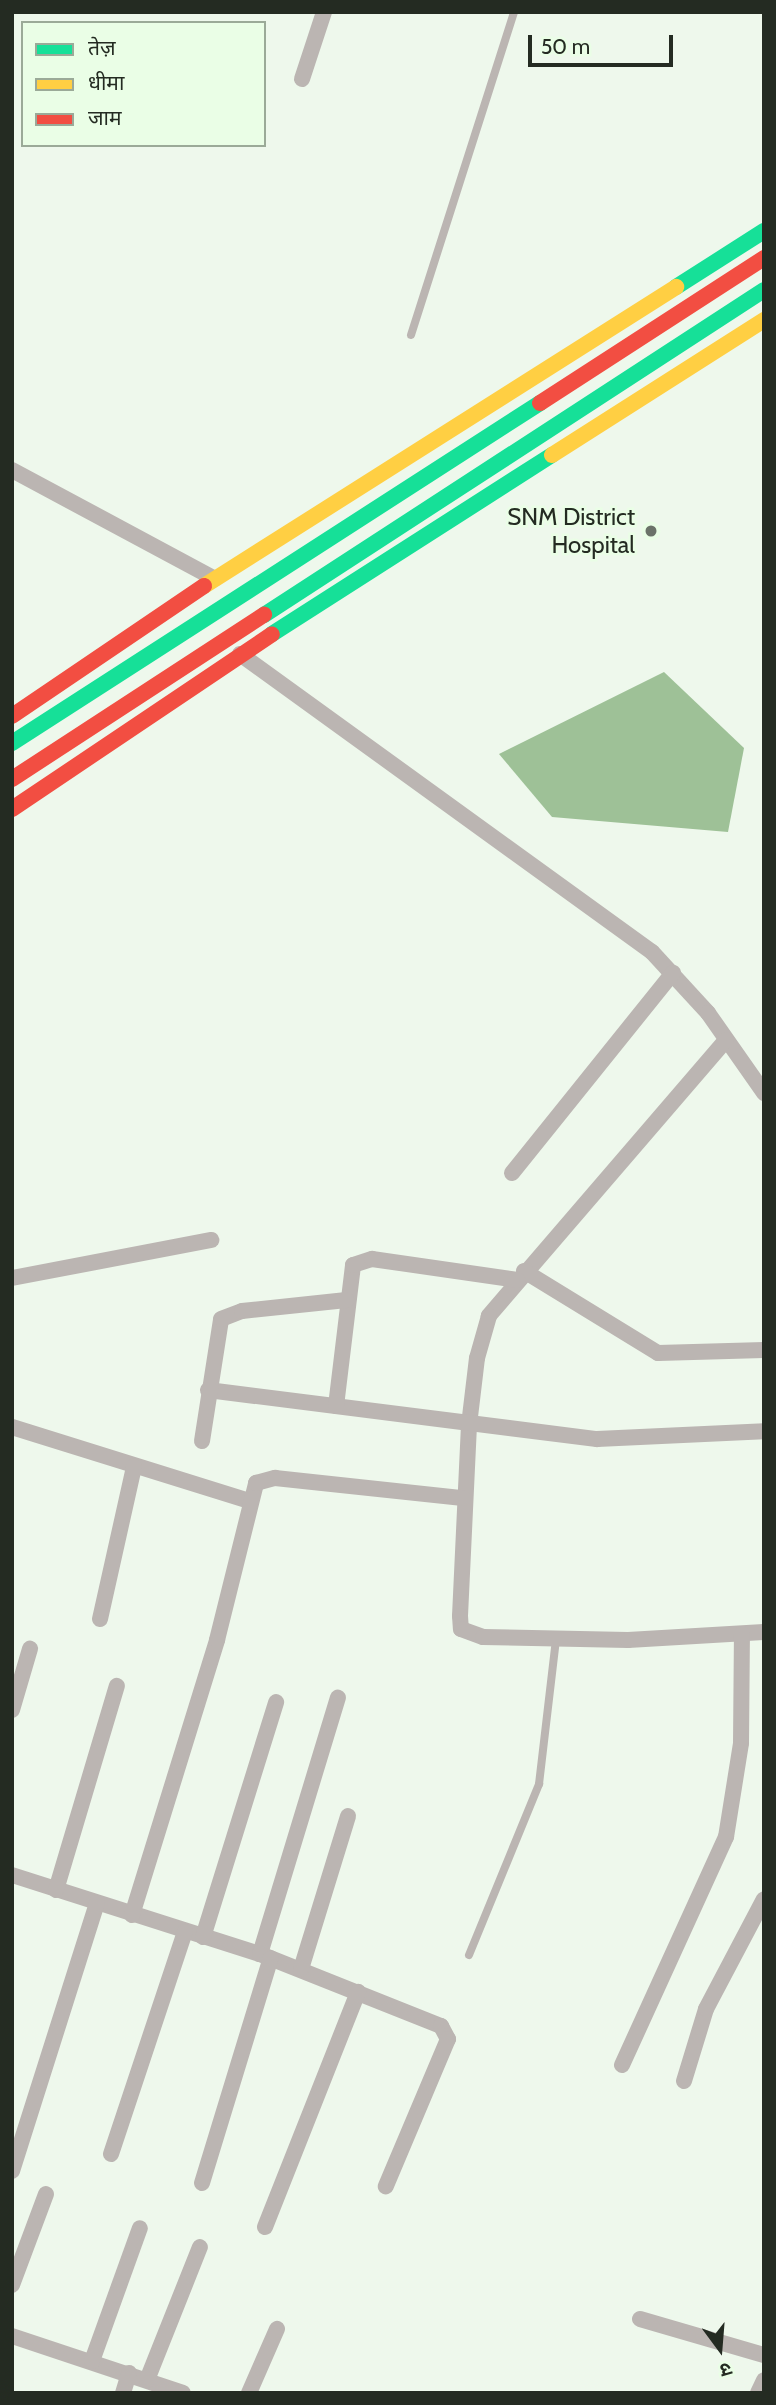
<!DOCTYPE html>
<html>
<head>
<meta charset="utf-8">
<style>
  body { margin:0 }
  #map { position:relative; width:776px; height:2405px; overflow:hidden; background:#eef8ec; font-family:Cabin,"Noto Sans Devanagari",sans-serif }
  div>[style] { position:absolute }
  [style*='--x'] { left:calc(var(--x)*1px); top:calc(var(--y)*1px); width:calc(var(--w)*1px); rotate:calc(var(--a)*1deg) }
  .water>* { inset:0; background:#9ec197 }
  .lane>* { height:8px; margin:-4px; padding:0 4px; transform-origin:4px; border-radius:4px; background:#bbb5b2 }
  .street>* { height:16px; margin:-8px; padding:0 8px; transform-origin:8px; border-radius:8px; background:#bbb5b2 }
  .fast>* { height:16px; margin:-8px; padding:0 8px; transform-origin:8px; border-radius:8px; background:#16e098 }
  .slow>* { height:16px; margin:-8px; padding:0 8px; transform-origin:8px; border-radius:8px; background:#ffcf43 }
  .jam>* { height:16px; margin:-8px; padding:0 8px; transform-origin:8px; border-radius:8px; background:#f24e42 }
  .dots>* { width:19px; height:19px; translate:-50% -50%; box-sizing:border-box; border:4px solid #eafee6; border-radius:50% }
  span { translate:-50% -50%; white-space:nowrap; text-align:center; line-height:1.15; -webkit-text-stroke:5px #eafee6; paint-order:stroke }
  .poi-label { font-size:24px; color:#242b22 }
  .right { translate:-100% -50%; text-align:right }
  .frame { position:absolute; inset:0; border:14px solid #242b22; pointer-events:none }
  .legend { position:absolute; left:21px; top:21px; width:245px; height:126px; box-sizing:border-box; background:#eafee6; border:2px solid #9baa98; margin:0; padding:9px 12px; list-style:none; font-size:21px; color:#242b22 }
  .legend li { display:flex; align-items:center; gap:14px; height:35px }
  .legend b { width:35px; border:2px solid #9baa98 }
  .north { position:absolute; left:685px; top:2314px; width:70px; height:70px; -webkit-text-stroke:5px #eafee6; paint-order:stroke; rotate:164deg; font-size:19px; font-weight:700; line-height:28px; text-align:center; color:#242b22 }
  .north::after { content:''; display:block; margin:auto; width:24px; height:32px; background:#242b22; clip-path:polygon(50% 0,100% 100%,50% 72%,0 100%) }
  .scale { position:absolute; left:528px; top:35px; width:145px; height:32px; box-sizing:border-box; border:4px solid #242b22; border-top:0; padding-left:9px; font-size:21px; line-height:24px; white-space:nowrap; color:#242b22; -webkit-text-stroke:5px #eafee6; paint-order:stroke }
</style>
</head>
<body>
<div id="map">
  <div class="water">
    <i style="clip-path:polygon(664px 672px,744px 748px,728px 832px,552px 817px,499px 754px)"></i>
  </div>
  <div class="lane">
    <i style="--x:411;--y:335;--w:339;--a:-72.3"></i>
    <i style="--x:469;--y:1955;--w:185;--a:-67.7"></i>
    <i style="--x:539;--y:1784;--w:145;--a:-83.3"></i>
  </div>
  <div class="street">
    <i style="--x:302;--y:79;--w:71;--a:-71.8"></i>
    <i style="--x:12;--y:470;--w:230;--a:28.2"></i>
    <i style="--x:240;--y:654;--w:508;--a:35.88"></i>
    <i style="--x:652;--y:952;--w:83;--a:47.4"></i>
    <i style="--x:708;--y:1013;--w:98;--a:55"></i>
    <i style="--x:726;--y:1040;--w:364;--a:130.7"></i>
    <i style="--x:489;--y:1316;--w:44;--a:105.9"></i>
    <i style="--x:477;--y:1358;--w:67;--a:96.8"></i>
    <i style="--x:469;--y:1425;--w:191;--a:92.7"></i>
    <i style="--x:460;--y:1616;--w:13;--a:86"></i>
    <i style="--x:461;--y:1629;--w:23;--a:20"></i>
    <i style="--x:483;--y:1637;--w:145;--a:1.2"></i>
    <i style="--x:628;--y:1640;--w:136;--a:-3.4"></i>
    <i style="--x:512;--y:1173;--w:257;--a:-51.2"></i>
    <i style="--x:524;--y:1271;--w:157;--a:31.5"></i>
    <i style="--x:658;--y:1353;--w:106;--a:-1.6"></i>
    <i style="--x:12;--y:1278;--w:203;--a:-10.8"></i>
    <i style="--x:208;--y:1390;--w:392;--a:7.2"></i>
    <i style="--x:597;--y:1439;--w:167;--a:-2.7"></i>
    <i style="--x:336;--y:1406;--w:142;--a:-83.1"></i>
    <i style="--x:353;--y:1265;--w:20;--a:-18"></i>
    <i style="--x:372;--y:1259;--w:147;--a:8.2"></i>
    <i style="--x:12;--y:1427;--w:249;--a:17.3"></i>
    <i style="--x:202;--y:1441;--w:123;--a:-81.1"></i>
    <i style="--x:221;--y:1319;--w:22;--a:-21"></i>
    <i style="--x:242;--y:1311;--w:105;--a:-6"></i>
    <i style="--x:100;--y:1619;--w:156;--a:-77.4"></i>
    <i style="--x:12;--y:1710;--w:64;--a:-73.6"></i>
    <i style="--x:12;--y:1875;--w:260;--a:17.7"></i>
    <i style="--x:260;--y:1954;--w:195;--a:21.7"></i>
    <i style="--x:441;--y:2026;--w:15;--a:62"></i>
    <i style="--x:448;--y:2039;--w:160;--a:112.9"></i>
    <i style="--x:56;--y:1890;--w:213;--a:-73.4"></i>
    <i style="--x:132;--y:1915;--w:288;--a:-72.8"></i>
    <i style="--x:217;--y:1640;--w:162;--a:-76"></i>
    <i style="--x:256;--y:1483;--w:20;--a:-15"></i>
    <i style="--x:275;--y:1478;--w:189;--a:6.1"></i>
    <i style="--x:203;--y:1937;--w:246;--a:-72.7"></i>
    <i style="--x:260;--y:1954;--w:268;--a:-73.1"></i>
    <i style="--x:301;--y:1969;--w:160;--a:-72.9"></i>
    <i style="--x:622;--y:2065;--w:251;--a:-65.5"></i>
    <i style="--x:726;--y:1837;--w:95;--a:-80.9"></i>
    <i style="--x:741;--y:1743;--w:109;--a:-89.5"></i>
    <i style="--x:684;--y:2081;--w:75;--a:-73"></i>
    <i style="--x:706;--y:2009;--w:124;--a:-62.2"></i>
    <i style="--x:111;--y:2154;--w:234;--a:-71.6"></i>
    <i style="--x:12;--y:2171;--w:281;--a:-72.4"></i>
    <i style="--x:202;--y:2183;--w:235;--a:-73"></i>
    <i style="--x:265;--y:2227;--w:253;--a:-68.4"></i>
    <i style="--x:12;--y:2285;--w:97;--a:-69.5"></i>
    <i style="--x:640;--y:2319;--w:129;--a:16.2"></i>
    <i style="--x:12;--y:2336;--w:180;--a:18.4"></i>
    <i style="--x:92;--y:2361;--w:141;--a:-70.2"></i>
    <i style="--x:147;--y:2380;--w:143;--a:-68.3"></i>
    <i style="--x:123;--y:2393;--w:21;--a:-73"></i>
    <i style="--x:249;--y:2393;--w:70;--a:-66.4"></i>
    <i style="--x:758;--y:2393;--w:14;--a:-65"></i>
  </div>
  <div class="fast">
    <i style="--x:676;--y:287;--w:104;--a:-32.5"></i>
    <i style="--x:264;--y:615;--w:596;--a:-33.02"></i>
    <i style="--x:272;--y:634;--w:332;--a:-32.6"></i>
    <i style="--x:12;--y:743;--w:628;--a:-32.78"></i>
  </div>
  <div class="slow">
    <i style="--x:552;--y:455;--w:251;--a:-32.5"></i>
    <i style="--x:204;--y:586;--w:559;--a:-32.35"></i>
  </div>
  <div class="jam">
    <i style="--x:540;--y:403;--w:267;--a:-32.9"></i>
    <i style="--x:12;--y:716;--w:232;--a:-34.1"></i>
    <i style="--x:12;--y:779;--w:301;--a:-33.1"></i>
    <i style="--x:12;--y:809;--w:313;--a:-33.9"></i>
  </div>
  <div class="dots">
    <i style="left:651px;top:531px;background:#6b7369"></i>
  </div>
  <div class="poi-label">
    <span class="right" style="left:635px;top:531px">SNM District<br>Hospital</span>
  </div>
  <div class="frame"></div>
  <ul class="legend">
  <li><b style="height:9px;background:#16e098"></b>तेज़</li>
  <li><b style="height:9px;background:#ffcf43"></b>धीमा</li>
  <li><b style="height:9px;background:#f24e42"></b>जाम</li>
  </ul>
  <div class="north">उ</div>
  <div class="scale">50 m</div>
</div>
</body>
</html>
